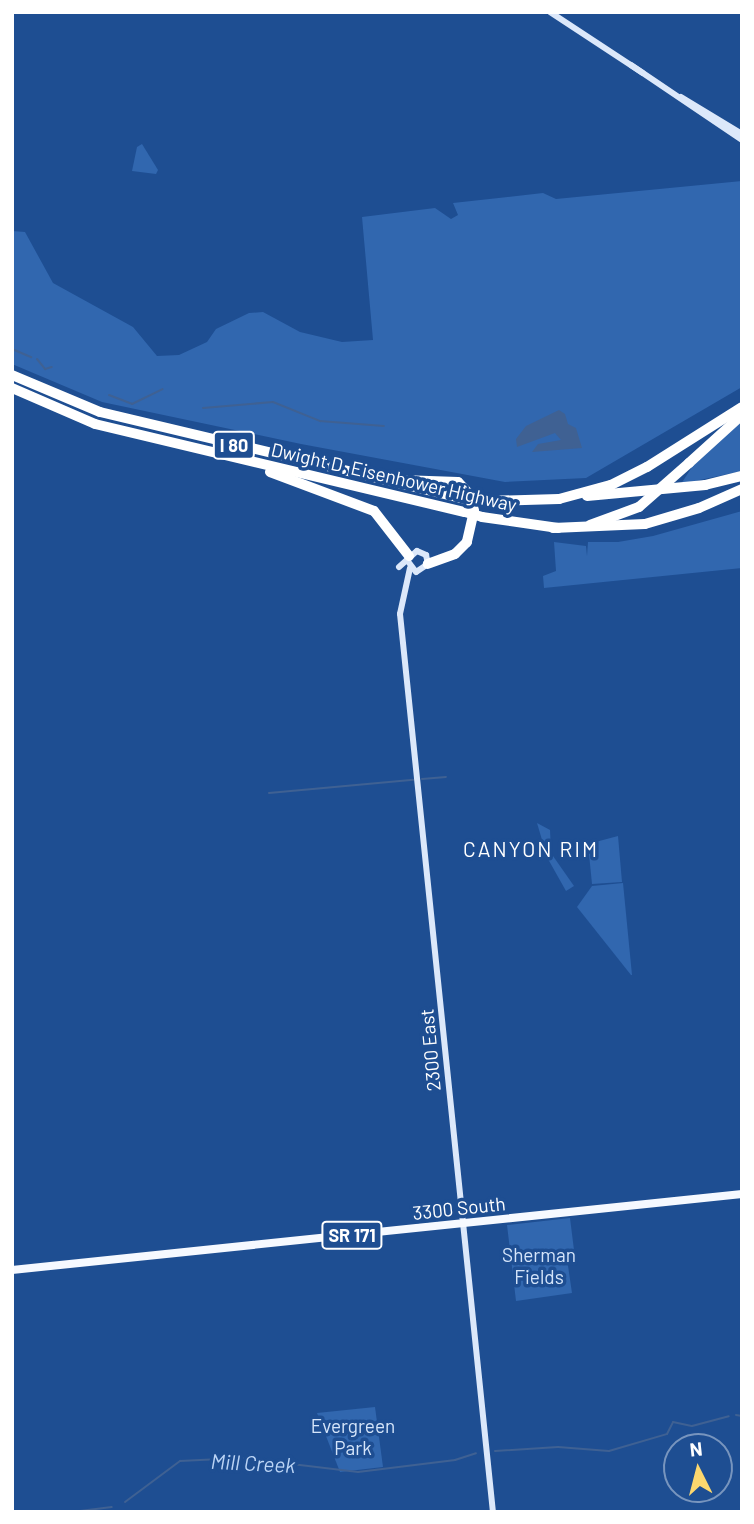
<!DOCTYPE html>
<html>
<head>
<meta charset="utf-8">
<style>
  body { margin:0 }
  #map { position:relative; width:754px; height:1524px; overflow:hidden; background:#1e4e92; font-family:Barlow,sans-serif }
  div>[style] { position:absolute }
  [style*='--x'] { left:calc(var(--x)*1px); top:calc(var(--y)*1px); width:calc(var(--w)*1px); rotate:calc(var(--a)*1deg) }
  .green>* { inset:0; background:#3167af }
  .water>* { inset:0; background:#3f6193 }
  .stream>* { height:2px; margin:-1px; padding:0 1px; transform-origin:1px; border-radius:1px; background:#3f6193 }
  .secondary>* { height:6px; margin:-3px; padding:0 3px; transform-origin:3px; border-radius:3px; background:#dce8fa }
  .primary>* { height:8px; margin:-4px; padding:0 4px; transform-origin:4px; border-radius:4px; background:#f6f9ff }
  .motorway>* { height:10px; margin:-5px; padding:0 5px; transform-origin:5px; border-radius:5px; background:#fff }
  .motorway-bridge>* { height:10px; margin:-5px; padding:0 5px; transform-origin:5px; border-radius:5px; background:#fff }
  span { translate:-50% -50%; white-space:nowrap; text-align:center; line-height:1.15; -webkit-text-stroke:7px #1e4e92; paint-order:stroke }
  .shield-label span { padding:2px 5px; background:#1e4e92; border:2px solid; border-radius:5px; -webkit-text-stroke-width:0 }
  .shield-label { font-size:18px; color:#fff; font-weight:700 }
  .street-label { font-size:19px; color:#fff }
  .park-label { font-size:19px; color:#d5e5fa }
  .neighbourhood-label { font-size:21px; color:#fff; letter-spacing:2px }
  .water-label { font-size:21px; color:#bbd4f5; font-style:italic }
  .frame { position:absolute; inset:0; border:14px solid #fff; pointer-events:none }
  .north { position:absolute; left:663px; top:1433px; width:70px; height:70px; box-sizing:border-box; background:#1e4e92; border:2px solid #7895be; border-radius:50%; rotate:354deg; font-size:19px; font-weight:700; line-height:28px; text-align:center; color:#fff }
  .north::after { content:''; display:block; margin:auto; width:24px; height:32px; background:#fcd76e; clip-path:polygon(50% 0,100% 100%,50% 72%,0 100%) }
</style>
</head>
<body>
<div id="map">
  <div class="green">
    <i style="clip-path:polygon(142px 144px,158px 170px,156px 174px,132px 171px,137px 147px)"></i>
    <i style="clip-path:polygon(742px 181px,742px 387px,586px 478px,505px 482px,301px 444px,102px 402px,12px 364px,12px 231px,25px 232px,53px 283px,133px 327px,157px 356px,179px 355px,207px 342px,216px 329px,249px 313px,263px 312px,300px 332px,342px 342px,373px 340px,362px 217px,435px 208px,451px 219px,458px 215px,453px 203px,543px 193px,556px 199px)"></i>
    <i style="clip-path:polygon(742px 418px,742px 471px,681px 484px,692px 467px)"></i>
    <i style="clip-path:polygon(742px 511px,742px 568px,544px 588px,543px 576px,556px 571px,554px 542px,586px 546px,587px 556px,588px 542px,618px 542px,653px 536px)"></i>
    <i style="clip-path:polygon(537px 823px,550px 830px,551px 851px,545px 850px)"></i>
    <i style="clip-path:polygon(618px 836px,622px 882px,592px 884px,588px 844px)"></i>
    <i style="clip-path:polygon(553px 856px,574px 886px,566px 891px,548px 859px)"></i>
    <i style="clip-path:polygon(623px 883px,632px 975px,631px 975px,577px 907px,592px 886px)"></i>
    <i style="clip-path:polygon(570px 1218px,574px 1250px,566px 1252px,572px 1293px,516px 1301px,507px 1225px)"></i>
    <i style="clip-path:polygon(375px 1407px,383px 1467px,340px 1472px,317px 1413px)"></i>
  </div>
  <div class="water">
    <i style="clip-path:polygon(559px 410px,565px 414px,568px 424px,576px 428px,582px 448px,532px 452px,538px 444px,561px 440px,555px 433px,517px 447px,516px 439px,526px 426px)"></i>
  </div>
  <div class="stream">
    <i style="--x:12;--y:349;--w:21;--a:23"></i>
    <i style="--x:37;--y:359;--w:13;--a:51"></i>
    <i style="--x:45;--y:369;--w:7;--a:-16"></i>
    <i style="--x:109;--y:395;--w:25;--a:21"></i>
    <i style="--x:132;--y:404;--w:34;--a:-26"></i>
    <i style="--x:203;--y:408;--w:70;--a:-4.9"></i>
    <i style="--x:273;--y:402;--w:51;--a:22"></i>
    <i style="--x:320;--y:421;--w:64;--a:4.5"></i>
    <i style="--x:422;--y:779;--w:24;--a:-5"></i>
    <i style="--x:269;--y:793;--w:145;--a:-5.2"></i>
    <i style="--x:736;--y:1415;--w:6;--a:9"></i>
    <i style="--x:495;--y:1451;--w:63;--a:-3.6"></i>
    <i style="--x:558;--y:1447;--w:51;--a:4.5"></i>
    <i style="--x:609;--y:1451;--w:60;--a:-16.3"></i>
    <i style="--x:667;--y:1434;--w:13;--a:-63"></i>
    <i style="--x:673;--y:1422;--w:19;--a:12"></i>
    <i style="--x:692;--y:1426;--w:38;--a:-15"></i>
    <i style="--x:125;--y:1502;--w:69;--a:-36.7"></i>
    <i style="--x:180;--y:1461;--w:61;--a:-2.8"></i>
    <i style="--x:241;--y:1458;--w:118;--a:6.8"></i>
    <i style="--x:358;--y:1472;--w:98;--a:-7.1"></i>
    <i style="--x:455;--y:1460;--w:22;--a:-18"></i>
    <i style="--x:72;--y:1512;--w:40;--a:-7.1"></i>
  </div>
  <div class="secondary">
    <i style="--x:550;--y:12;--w:111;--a:33.3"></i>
    <i style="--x:631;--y:65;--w:134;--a:34"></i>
    <i style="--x:681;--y:97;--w:71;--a:31.2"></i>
    <i style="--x:399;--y:567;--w:24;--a:-42"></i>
    <i style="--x:417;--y:551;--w:10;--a:24"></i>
    <i style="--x:426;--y:555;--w:9;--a:77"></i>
    <i style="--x:428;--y:564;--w:14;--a:146"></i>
    <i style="--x:416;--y:572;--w:15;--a:-127"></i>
    <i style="--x:410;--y:568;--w:47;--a:102.3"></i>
    <i style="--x:400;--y:614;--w:903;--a:84.09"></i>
  </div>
  <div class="primary">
    <i style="--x:12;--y:1270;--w:734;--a:-5.94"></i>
  </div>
  <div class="motorway">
    <i style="--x:12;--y:375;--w:95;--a:22.8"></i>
    <i style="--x:100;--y:412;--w:371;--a:13.4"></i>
    <i style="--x:12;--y:388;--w:90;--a:23.4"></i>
    <i style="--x:95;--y:424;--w:380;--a:13.4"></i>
    <i style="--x:689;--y:463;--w:72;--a:-42.2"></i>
    <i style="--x:270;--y:472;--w:111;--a:20.6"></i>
    <i style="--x:374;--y:511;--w:57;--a:52.1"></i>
    <i style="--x:400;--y:480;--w:58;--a:2"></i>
    <i style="--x:458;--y:482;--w:19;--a:47"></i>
    <i style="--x:471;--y:496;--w:15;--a:79"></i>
    <i style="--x:474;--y:511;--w:32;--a:103"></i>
    <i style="--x:467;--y:542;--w:17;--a:135"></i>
    <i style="--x:455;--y:554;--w:29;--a:160"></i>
    <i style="--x:587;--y:496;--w:119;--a:-5.3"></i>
    <i style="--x:705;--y:485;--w:38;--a:-14"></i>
    <i style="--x:486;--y:501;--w:73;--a:-1.6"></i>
    <i style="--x:559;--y:499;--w:54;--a:-15.1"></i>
    <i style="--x:611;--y:485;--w:40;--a:-26.6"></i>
    <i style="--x:647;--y:467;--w:112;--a:-32.3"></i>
    <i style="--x:482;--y:517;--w:77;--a:8.2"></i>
    <i style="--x:590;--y:525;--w:52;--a:-20.2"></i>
    <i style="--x:553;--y:528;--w:92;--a:-2.5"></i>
    <i style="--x:645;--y:524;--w:56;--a:-16.5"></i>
    <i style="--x:699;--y:508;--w:47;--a:-23.8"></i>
  </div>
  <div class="motorway-bridge">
    <i style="--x:461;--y:498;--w:25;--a:7"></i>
    <i style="--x:639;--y:507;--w:67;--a:-41.3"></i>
    <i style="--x:465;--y:512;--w:18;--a:16"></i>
  </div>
  <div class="shield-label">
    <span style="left:234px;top:445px">I 80</span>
    <span style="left:352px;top:1235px">SR 171</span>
  </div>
  <div class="street-label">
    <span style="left:394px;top:477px;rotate:13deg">Dwight D. Eisenhower Highway</span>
    <span style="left:430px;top:1050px;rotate:-95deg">2300 East</span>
    <span style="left:459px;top:1208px;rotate:-6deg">3300 South</span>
  </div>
  <div class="park-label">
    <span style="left:539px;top:1266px">Sherman<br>Fields</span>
    <span style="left:353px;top:1437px">Evergreen<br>Park</span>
  </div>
  <div class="neighbourhood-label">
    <span style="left:531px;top:849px">CANYON RIM</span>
  </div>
  <div class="water-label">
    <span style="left:253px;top:1463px;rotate:3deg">Mill Creek</span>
  </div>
  <div class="frame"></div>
  <div class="north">N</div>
</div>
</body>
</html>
